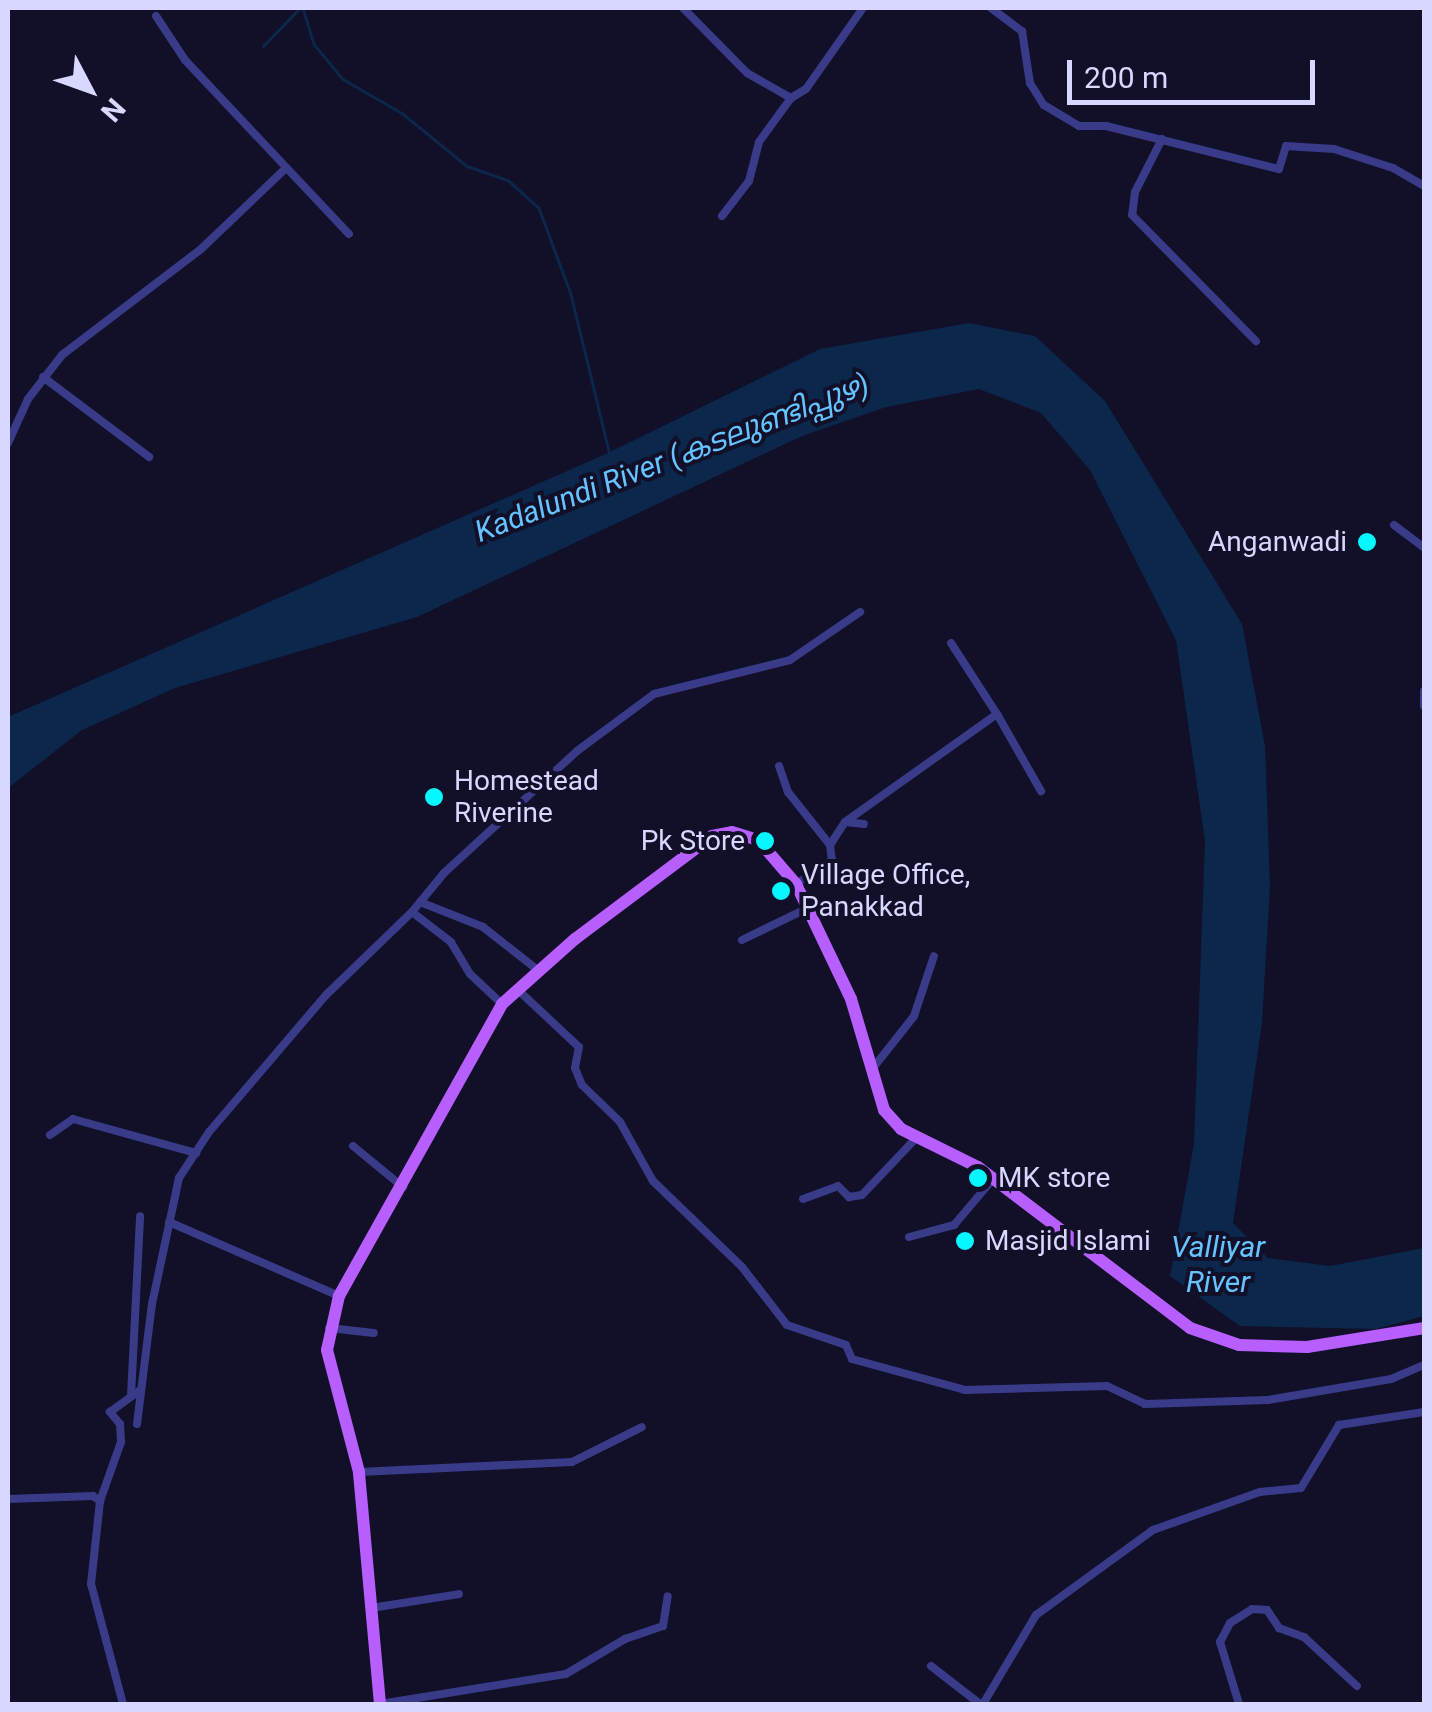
<!DOCTYPE html>
<html>
<head>
<meta charset="utf-8">
<style>
  body { margin:0 }
  #map { position:relative; width:1432px; height:1712px; overflow:hidden; background:#120f29; font-family:Roboto,"Noto Sans Malayalam",sans-serif }
  div>[style] { position:absolute }
  [style*='--x'] { left:calc(var(--x)*1px); top:calc(var(--y)*1px); width:calc(var(--w)*1px); rotate:calc(var(--a)*1deg) }
  .water>* { inset:0; background:#0b274c }
  .stream>* { height:2.5px; margin:-1.25px; padding:0 1.25px; transform-origin:1.25px; border-radius:1.25px; background:#0b274c }
  .minor>* { height:8px; margin:-4px; padding:0 4px; transform-origin:4px; border-radius:4px; background:#393b89 }
  .primary>* { height:12px; margin:-6px; padding:0 6px; transform-origin:6px; border-radius:6px; background:#b75eff }
  .dots>* { width:28px; height:28px; translate:-50% -50%; box-sizing:border-box; border:5px solid #120f29; border-radius:50% }
  span { translate:-50% -50%; white-space:nowrap; text-align:center; line-height:1.15; -webkit-text-stroke:8px #120f29; paint-order:stroke }
  .poi-label { font-size:28px; color:#d8d7ff }
  .right { translate:-100% -50%; text-align:right }
  .left { translate:0 -50%; text-align:left }
  .water-label { font-size:30px; color:#65c3ff; font-style:italic }
  .frame { position:absolute; inset:0; border:10px solid #d8d7ff; pointer-events:none }
  .north { position:absolute; left:40px; top:40px; width:100px; height:100px; -webkit-text-stroke:8px #120f29; paint-order:stroke; rotate:131deg; font-size:28px; font-weight:700; line-height:40px; text-align:center; color:#d8d7ff }
  .north::after { content:''; display:block; margin:auto; width:35px; height:45px; background:#d8d7ff; clip-path:polygon(50% 0,100% 100%,50% 72%,0 100%) }
  .scale { position:absolute; left:1067px; top:60px; width:248px; height:45px; box-sizing:border-box; border:5px solid #d8d7ff; border-top:0; padding-left:12px; font-size:30px; line-height:35px; white-space:nowrap; color:#d8d7ff; -webkit-text-stroke:8px #120f29; paint-order:stroke }
</style>
</head>
<body>
<div id="map">
  <div class="water">
    <i style="clip-path:polygon(969px 323px,1035px 336px,1105px 401px,1242px 624px,1265px 746px,1270px 886px,1262px 1023px,1233px 1223px,1268px 1258px,1330px 1266px,1424px 1248px,1424px 1316px,1376px 1329px,1240px 1326px,1170px 1276px,1194px 1144px,1205px 841px,1176px 640px,1090px 470px,1041px 413px,979px 389px,886px 407px,802px 436px,417px 617px,175px 688px,82px 730px,8px 788px,8px 717px,608px 453px,820px 349px)"></i>
  </div>
  <div class="stream">
    <i style="--x:303;--y:8;--w:38;--a:73"></i>
    <i style="--x:314;--y:44;--w:45;--a:50.4"></i>
    <i style="--x:343;--y:79;--w:68;--a:30"></i>
    <i style="--x:402;--y:113;--w:84;--a:39.2"></i>
    <i style="--x:467;--y:166;--w:43;--a:18.9"></i>
    <i style="--x:508;--y:180;--w:42;--a:42.1"></i>
    <i style="--x:539;--y:208;--w:92;--a:69.6"></i>
    <i style="--x:571;--y:294;--w:162;--a:76.4"></i>
    <i style="--x:263;--y:46;--w:53;--a:-45.8"></i>
  </div>
  <div class="minor">
    <i style="--x:683;--y:8;--w:91;--a:45.4"></i>
    <i style="--x:747;--y:73;--w:51;--a:29.6"></i>
    <i style="--x:791;--y:98;--w:17;--a:-31"></i>
    <i style="--x:806;--y:89;--w:99;--a:-54.9"></i>
    <i style="--x:991;--y:8;--w:39;--a:37"></i>
    <i style="--x:1022;--y:31;--w:53;--a:81.3"></i>
    <i style="--x:1030;--y:83;--w:26;--a:58"></i>
    <i style="--x:1044;--y:105;--w:41;--a:31"></i>
    <i style="--x:1079;--y:126;--w:27;--a:0"></i>
    <i style="--x:1106;--y:126;--w:178;--a:14"></i>
    <i style="--x:1279;--y:169;--w:24;--a:-73"></i>
    <i style="--x:1286;--y:146;--w:48;--a:3.6"></i>
    <i style="--x:1334;--y:149;--w:62;--a:17.9"></i>
    <i style="--x:1393;--y:168;--w:36;--a:30"></i>
    <i style="--x:156;--y:16;--w:53;--a:56.6"></i>
    <i style="--x:185;--y:60;--w:239;--a:46.7"></i>
    <i style="--x:1162;--y:139;--w:59;--a:117"></i>
    <i style="--x:1135;--y:192;--w:23;--a:97"></i>
    <i style="--x:1132;--y:215;--w:177;--a:45.5"></i>
    <i style="--x:722;--y:216;--w:44;--a:-52.4"></i>
    <i style="--x:749;--y:181;--w:40;--a:-75.6"></i>
    <i style="--x:759;--y:142;--w:54;--a:-54"></i>
    <i style="--x:43;--y:377;--w:133;--a:37"></i>
    <i style="--x:8;--y:443;--w:48;--a:-65.6"></i>
    <i style="--x:28;--y:399;--w:56;--a:-52.3"></i>
    <i style="--x:62;--y:355;--w:173;--a:-37.3"></i>
    <i style="--x:200;--y:250;--w:119;--a:-43.6"></i>
    <i style="--x:1394;--y:525;--w:38;--a:37"></i>
    <i style="--x:951;--y:643;--w:85;--a:57.1"></i>
    <i style="--x:1424;--y:691;--w:15;--a:90"></i>
    <i style="--x:779;--y:766;--w:28;--a:71"></i>
    <i style="--x:788;--y:792;--w:68;--a:51.6"></i>
    <i style="--x:845;--y:822;--w:186;--a:-35.4"></i>
    <i style="--x:997;--y:714;--w:89;--a:60.3"></i>
    <i style="--x:796;--y:884;--w:43;--a:-33.7"></i>
    <i style="--x:832;--y:860;--w:15;--a:-98"></i>
    <i style="--x:830;--y:845;--w:27;--a:-57"></i>
    <i style="--x:845;--y:822;--w:19;--a:6"></i>
    <i style="--x:420;--y:902;--w:68;--a:21.6"></i>
    <i style="--x:483;--y:927;--w:71;--a:38.2"></i>
    <i style="--x:742;--y:940;--w:73;--a:-25.9"></i>
    <i style="--x:518;--y:990;--w:83;--a:43.1"></i>
    <i style="--x:579;--y:1047;--w:21;--a:101"></i>
    <i style="--x:575;--y:1068;--w:18;--a:68"></i>
    <i style="--x:582;--y:1085;--w:53;--a:44.2"></i>
    <i style="--x:620;--y:1122;--w:68;--a:60.8"></i>
    <i style="--x:653;--y:1181;--w:124;--a:44"></i>
    <i style="--x:742;--y:1267;--w:73;--a:52.2"></i>
    <i style="--x:787;--y:1325;--w:62;--a:18.7"></i>
    <i style="--x:846;--y:1345;--w:15;--a:67"></i>
    <i style="--x:852;--y:1359;--w:117;--a:15.3"></i>
    <i style="--x:965;--y:1390;--w:142;--a:-1.6"></i>
    <i style="--x:1107;--y:1386;--w:42;--a:25.3"></i>
    <i style="--x:1145;--y:1404;--w:123;--a:-1.9"></i>
    <i style="--x:1268;--y:1400;--w:125;--a:-9.7"></i>
    <i style="--x:1391;--y:1379;--w:36;--a:-23"></i>
    <i style="--x:502;--y:1004;--w:44;--a:-136.8"></i>
    <i style="--x:470;--y:974;--w:37;--a:-121"></i>
    <i style="--x:451;--y:942;--w:49;--a:-142.4"></i>
    <i style="--x:412;--y:912;--w:50;--a:-50.6"></i>
    <i style="--x:444;--y:873;--w:180;--a:-42.5"></i>
    <i style="--x:577;--y:751;--w:96;--a:-36.5"></i>
    <i style="--x:654;--y:694;--w:140;--a:-14"></i>
    <i style="--x:790;--y:660;--w:85;--a:-34.4"></i>
    <i style="--x:873;--y:1068;--w:66;--a:-51.7"></i>
    <i style="--x:914;--y:1016;--w:63;--a:-71.6"></i>
    <i style="--x:50;--y:1135;--w:28;--a:-35"></i>
    <i style="--x:73;--y:1119;--w:128;--a:15.5"></i>
    <i style="--x:353;--y:1146;--w:65;--a:39.4"></i>
    <i style="--x:803;--y:1199;--w:37;--a:-20"></i>
    <i style="--x:838;--y:1186;--w:16;--a:45"></i>
    <i style="--x:849;--y:1197;--w:13;--a:-9"></i>
    <i style="--x:862;--y:1195;--w:79;--a:-46.5"></i>
    <i style="--x:169;--y:1222;--w:185;--a:23.5"></i>
    <i style="--x:909;--y:1237;--w:47;--a:-14.9"></i>
    <i style="--x:954;--y:1225;--w:60;--a:-49.7"></i>
    <i style="--x:329;--y:1328;--w:45;--a:6.3"></i>
    <i style="--x:131;--y:1396;--w:180;--a:-87.1"></i>
    <i style="--x:137;--y:1424;--w:121;--a:-82.9"></i>
    <i style="--x:152;--y:1304;--w:129;--a:-77.9"></i>
    <i style="--x:179;--y:1178;--w:55;--a:-56.9"></i>
    <i style="--x:209;--y:1132;--w:180;--a:-49.5"></i>
    <i style="--x:326;--y:995;--w:120;--a:-44"></i>
    <i style="--x:359;--y:1472;--w:213;--a:-2.7"></i>
    <i style="--x:572;--y:1462;--w:78;--a:-26.6"></i>
    <i style="--x:8;--y:1499;--w:85;--a:-2"></i>
    <i style="--x:93;--y:1496;--w:9;--a:36"></i>
    <i style="--x:371;--y:1608;--w:89;--a:-9"></i>
    <i style="--x:931;--y:1666;--w:62;--a:37.8"></i>
    <i style="--x:123;--y:1704;--w:124;--a:-104.9"></i>
    <i style="--x:91;--y:1584;--w:83;--a:-83.8"></i>
    <i style="--x:100;--y:1501;--w:63;--a:-70.4"></i>
    <i style="--x:121;--y:1442;--w:18;--a:-93"></i>
    <i style="--x:120;--y:1424;--w:16;--a:-130"></i>
    <i style="--x:110;--y:1412;--w:37;--a:-36"></i>
    <i style="--x:380;--y:1704;--w:188;--a:-9.2"></i>
    <i style="--x:566;--y:1674;--w:69;--a:-30.7"></i>
    <i style="--x:625;--y:1639;--w:40;--a:-18.9"></i>
    <i style="--x:663;--y:1626;--w:30;--a:-81"></i>
    <i style="--x:983;--y:1704;--w:104;--a:-59.2"></i>
    <i style="--x:1036;--y:1615;--w:145;--a:-36"></i>
    <i style="--x:1153;--y:1530;--w:114;--a:-19.6"></i>
    <i style="--x:1260;--y:1492;--w:41;--a:-5.6"></i>
    <i style="--x:1301;--y:1488;--w:74;--a:-58.9"></i>
    <i style="--x:1339;--y:1425;--w:86;--a:-8.7"></i>
    <i style="--x:1239;--y:1704;--w:65;--a:-107"></i>
    <i style="--x:1220;--y:1642;--w:21;--a:-62"></i>
    <i style="--x:1230;--y:1623;--w:26;--a:-32"></i>
    <i style="--x:1252;--y:1609;--w:15;--a:4"></i>
    <i style="--x:1267;--y:1610;--w:22;--a:56"></i>
    <i style="--x:1279;--y:1628;--w:27;--a:20"></i>
    <i style="--x:1304;--y:1637;--w:72;--a:42.8"></i>
  </div>
  <div class="primary">
    <i style="--x:380;--y:1704;--w:233;--a:-95.2"></i>
    <i style="--x:359;--y:1472;--w:126;--a:-104.7"></i>
    <i style="--x:327;--y:1350;--w:55;--a:-77.5"></i>
    <i style="--x:339;--y:1296;--w:334;--a:-60.8"></i>
    <i style="--x:502;--y:1004;--w:98;--a:-41.7"></i>
    <i style="--x:575;--y:939;--w:171;--a:-36.9"></i>
    <i style="--x:712;--y:836;--w:20;--a:-11"></i>
    <i style="--x:732;--y:832;--w:27;--a:17"></i>
    <i style="--x:758;--y:840;--w:58;--a:49.2"></i>
    <i style="--x:796;--y:884;--w:127;--a:64.4"></i>
    <i style="--x:851;--y:999;--w:116;--a:73.4"></i>
    <i style="--x:884;--y:1110;--w:25;--a:48"></i>
    <i style="--x:901;--y:1129;--w:86;--a:26.3"></i>
    <i style="--x:978;--y:1167;--w:266;--a:37.2"></i>
    <i style="--x:1190;--y:1328;--w:52;--a:19.1"></i>
    <i style="--x:1239;--y:1345;--w:68;--a:1.7"></i>
    <i style="--x:1307;--y:1347;--w:119;--a:-9.2"></i>
  </div>
  <div class="dots">
    <i style="left:1367px;top:542px;background:#03f8ff"></i>
    <i style="left:434px;top:797px;background:#03f8ff"></i>
    <i style="left:765px;top:841px;background:#03f8ff"></i>
    <i style="left:781px;top:891px;background:#03f8ff"></i>
    <i style="left:978px;top:1178px;background:#03f8ff"></i>
    <i style="left:965px;top:1241px;background:#03f8ff"></i>
  </div>
  <div class="poi-label">
    <span class="right" style="left:1347px;top:542px">Anganwadi</span>
    <span class="left" style="left:454px;top:797px">Homestead<br>Riverine</span>
    <span class="right" style="left:745px;top:841px">Pk Store</span>
    <span class="left" style="left:801px;top:891px">Village Office,<br>Panakkad</span>
    <span class="left" style="left:998px;top:1178px">MK store</span>
    <span class="left" style="left:985px;top:1241px">Masjid Islami</span>
  </div>
  <div class="water-label">
    <span style="left:672px;top:458px;rotate:-21deg">Kadalundi River (കടലുണ്ടിപ്പുഴ)</span>
    <span style="left:1218px;top:1264px">Valliyar<br>River</span>
  </div>
  <div class="frame"></div>
  <div class="north">N</div>
  <div class="scale">200 m</div>
</div>
</body>
</html>
